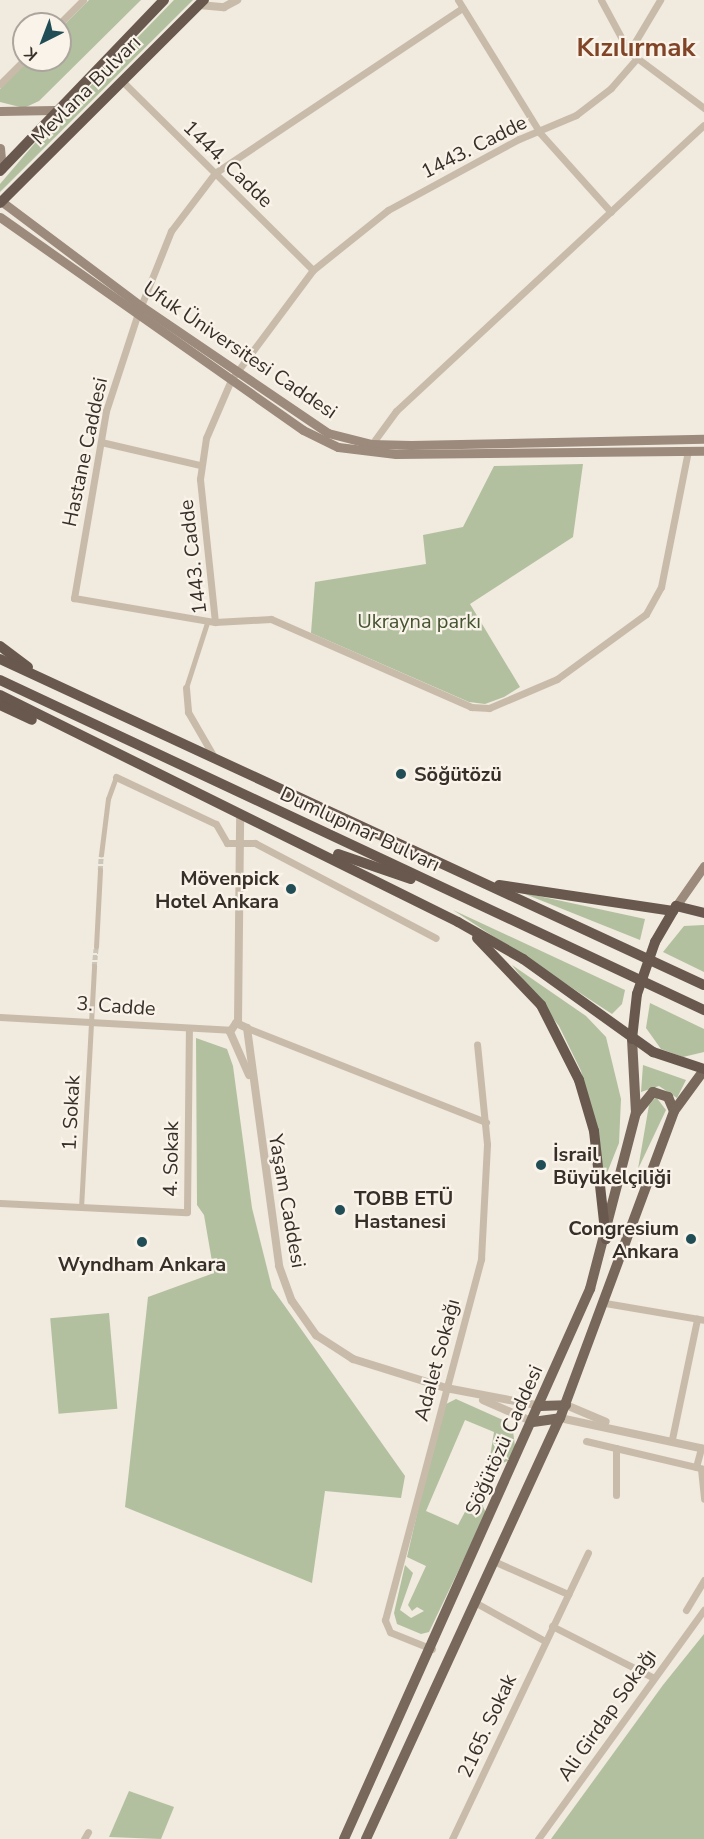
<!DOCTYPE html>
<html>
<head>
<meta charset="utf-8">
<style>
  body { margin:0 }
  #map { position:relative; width:704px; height:1839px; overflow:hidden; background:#f1eade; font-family:"Nunito Sans",sans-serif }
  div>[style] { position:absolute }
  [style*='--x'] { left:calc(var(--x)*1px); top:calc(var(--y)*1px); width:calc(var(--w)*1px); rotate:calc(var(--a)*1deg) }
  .green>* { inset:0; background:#b2c09f; transform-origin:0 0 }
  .pedestrian-tunnel>* { height:4.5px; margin-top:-2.25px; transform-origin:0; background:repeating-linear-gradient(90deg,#ccc5ba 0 4.5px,transparent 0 6.5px) }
  .pedestrian>* { height:4.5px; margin:-2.25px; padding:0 2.25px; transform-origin:2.25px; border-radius:2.25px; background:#c9bbaa }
  .minor>* { height:7px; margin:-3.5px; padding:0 3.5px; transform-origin:3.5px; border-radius:3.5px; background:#c9bbaa }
  .tertiary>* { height:8px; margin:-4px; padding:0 4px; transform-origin:4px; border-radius:4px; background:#c9bbaa }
  .secondary>* { height:9px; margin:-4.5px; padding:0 4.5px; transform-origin:4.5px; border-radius:4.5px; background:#9c8a7c }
  .primary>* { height:10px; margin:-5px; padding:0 5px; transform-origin:5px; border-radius:5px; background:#78675b }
  .trunk>* { height:10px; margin:-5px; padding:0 5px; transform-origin:5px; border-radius:5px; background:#68584e }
  .dots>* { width:16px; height:16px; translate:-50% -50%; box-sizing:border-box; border:3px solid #f9f3ea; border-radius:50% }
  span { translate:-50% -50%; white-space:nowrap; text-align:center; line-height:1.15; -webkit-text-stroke:4.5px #f9f3ea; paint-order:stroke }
  .street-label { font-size:20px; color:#372f29 }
  .park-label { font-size:20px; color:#43542f }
  .poi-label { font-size:20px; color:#372f29; font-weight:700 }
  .left { translate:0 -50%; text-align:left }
  .right { translate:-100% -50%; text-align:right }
  .district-label { font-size:26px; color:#814427; font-weight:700 }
  .north { position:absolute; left:12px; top:12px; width:60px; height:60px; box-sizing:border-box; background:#f9f3ea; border:2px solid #aba59d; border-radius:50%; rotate:222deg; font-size:16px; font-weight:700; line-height:24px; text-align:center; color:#372f29 }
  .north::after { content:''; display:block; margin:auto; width:21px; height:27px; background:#214e56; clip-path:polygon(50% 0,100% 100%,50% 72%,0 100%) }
</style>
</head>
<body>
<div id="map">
  <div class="green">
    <i style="clip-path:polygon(89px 0,141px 0,39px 101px,24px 108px,0 102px,0 89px,29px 60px,60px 60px,60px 29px)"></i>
    <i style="clip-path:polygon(174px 0,193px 0,0 192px,0 184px,35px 143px)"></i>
    <i style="clip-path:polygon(583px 464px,573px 537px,470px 604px,520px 687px,504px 697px,485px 704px,469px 702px,311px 633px,315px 582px,426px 564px,423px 535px,463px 527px,494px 466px)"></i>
    <i style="clip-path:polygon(520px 892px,645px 919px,640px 940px)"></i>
    <i style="clip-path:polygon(453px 910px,625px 990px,622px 1004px,612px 1014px)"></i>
    <i style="clip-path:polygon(704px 925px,704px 972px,663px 952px,684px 926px)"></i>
    <i style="clip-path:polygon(512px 965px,586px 1016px,606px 1037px,621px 1099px,619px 1143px,605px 1178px,581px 1071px,559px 1026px)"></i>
    <i style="clip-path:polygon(650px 1003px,704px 1029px,704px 1052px,683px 1057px,661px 1049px,646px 1028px)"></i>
    <i style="clip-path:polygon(196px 1038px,227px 1049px,233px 1066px,252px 1208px,272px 1288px,405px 1476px,401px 1498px,325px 1491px,312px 1583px,125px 1507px,148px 1297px,214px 1273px,204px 1215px,197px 1205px)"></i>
    <i style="clip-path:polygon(643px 1065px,686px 1080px,677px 1098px,659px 1086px,641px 1092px)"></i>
    <i style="clip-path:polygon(656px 1097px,666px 1110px,638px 1169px,649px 1105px)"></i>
    <i style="left:109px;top:1313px;width:96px;height:59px;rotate:85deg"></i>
    <i style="clip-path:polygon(456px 1399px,503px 1420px,513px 1431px,515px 1446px,510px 1460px,488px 1469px,494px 1432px,465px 1420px,426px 1511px,458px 1525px,476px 1491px,486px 1513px,429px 1632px,421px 1634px,397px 1624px,394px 1613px,405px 1565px,413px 1573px,400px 1610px,411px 1618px,424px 1611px,417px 1607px,412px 1611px,408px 1605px,426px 1566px,407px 1557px,442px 1406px)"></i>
    <i style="clip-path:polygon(704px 1634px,704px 1839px,551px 1839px,663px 1685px)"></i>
    <i style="clip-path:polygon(129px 1791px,174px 1807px,161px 1839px,109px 1837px)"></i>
  </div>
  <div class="pedestrian-tunnel">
    <i style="--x:100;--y:870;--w:15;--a:-86"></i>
    <i style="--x:94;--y:966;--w:19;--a:-84"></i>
  </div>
  <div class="pedestrian">
    <i style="--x:186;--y:688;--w:71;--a:-72.1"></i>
    <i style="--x:101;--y:855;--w:56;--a:-82.9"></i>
    <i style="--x:108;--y:799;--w:23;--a:-70"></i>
    <i style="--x:96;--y:947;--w:77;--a:-87"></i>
    <i style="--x:81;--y:1208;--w:242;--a:-86.9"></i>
  </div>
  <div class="minor">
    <i style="--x:458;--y:0;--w:156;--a:58.3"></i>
    <i style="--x:540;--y:133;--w:106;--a:48.1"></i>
    <i style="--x:601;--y:0;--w:59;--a:61.7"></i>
    <i style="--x:629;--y:52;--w:94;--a:36.7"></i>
    <i style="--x:59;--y:24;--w:34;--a:-45"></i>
    <i style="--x:629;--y:52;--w:61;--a:-59.2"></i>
    <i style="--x:121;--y:80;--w:270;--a:44.7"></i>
    <i style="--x:0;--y:84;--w:34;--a:-45"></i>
    <i style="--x:141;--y:306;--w:81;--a:-68.2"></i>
    <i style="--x:171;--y:231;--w:73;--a:-52.8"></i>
    <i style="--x:215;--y:173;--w:297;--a:-33.7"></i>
    <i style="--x:137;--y:316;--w:100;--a:108.1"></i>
    <i style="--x:106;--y:411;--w:190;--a:99.7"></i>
    <i style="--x:74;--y:598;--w:143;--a:9.7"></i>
    <i style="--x:215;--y:622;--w:56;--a:-3.1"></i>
    <i style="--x:271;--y:619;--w:219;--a:23.7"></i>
    <i style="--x:471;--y:707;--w:18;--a:3"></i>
    <i style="--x:489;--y:708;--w:74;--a:-23.1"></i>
    <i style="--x:557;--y:679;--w:110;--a:-36.1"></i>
    <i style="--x:646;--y:614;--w:31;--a:-61"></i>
    <i style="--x:661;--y:587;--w:139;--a:-78.8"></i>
    <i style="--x:101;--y:442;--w:102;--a:13.1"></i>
    <i style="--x:369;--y:448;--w:46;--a:-53.9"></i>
    <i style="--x:396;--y:411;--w:420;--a:-42.9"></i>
    <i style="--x:215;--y:622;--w:144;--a:-96"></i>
    <i style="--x:200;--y:479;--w:41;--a:-81.7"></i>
    <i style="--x:206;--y:438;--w:63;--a:-66.7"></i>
    <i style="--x:231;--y:380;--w:137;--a:-53.3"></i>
    <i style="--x:313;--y:270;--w:96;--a:-38.7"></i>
    <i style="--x:388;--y:210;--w:149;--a:-28.5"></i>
    <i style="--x:519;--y:139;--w:62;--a:-22.8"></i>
    <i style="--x:576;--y:115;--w:44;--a:-37.6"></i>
    <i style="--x:611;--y:88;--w:40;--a:-49"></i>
    <i style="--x:186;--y:688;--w:24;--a:85"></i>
    <i style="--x:188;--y:712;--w:52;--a:60"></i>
    <i style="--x:116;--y:777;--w:110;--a:25.2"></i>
    <i style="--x:216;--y:824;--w:22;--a:60"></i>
    <i style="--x:227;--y:843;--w:28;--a:0"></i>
    <i style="--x:255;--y:843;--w:204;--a:27.7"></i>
    <i style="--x:0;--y:1017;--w:230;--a:3.2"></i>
    <i style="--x:247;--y:1028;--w:257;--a:21.5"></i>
    <i style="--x:0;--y:1203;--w:187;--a:2.8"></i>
    <i style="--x:187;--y:1212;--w:184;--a:-89.4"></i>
    <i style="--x:605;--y:1303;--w:100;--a:9.7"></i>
    <i style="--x:672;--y:1439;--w:123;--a:-78.2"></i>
    <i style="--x:586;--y:1441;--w:121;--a:13.3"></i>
    <i style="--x:616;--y:1448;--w:47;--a:90"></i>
    <i style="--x:696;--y:1467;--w:20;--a:-75"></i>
    <i style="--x:701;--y:1469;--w:30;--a:84"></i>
    <i style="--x:498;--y:1563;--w:77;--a:23.9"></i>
    <i style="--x:478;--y:1604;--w:77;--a:28.9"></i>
    <i style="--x:686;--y:1610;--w:35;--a:-59"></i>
    <i style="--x:552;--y:1626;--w:112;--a:27"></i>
    <i style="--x:432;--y:1649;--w:45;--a:-158"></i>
    <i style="--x:390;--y:1632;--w:13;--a:-113"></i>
    <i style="--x:385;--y:1620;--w:374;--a:-75.1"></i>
    <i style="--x:481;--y:1259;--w:115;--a:-87"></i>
    <i style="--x:487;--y:1144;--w:100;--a:-95.7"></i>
    <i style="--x:84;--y:1839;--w:8;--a:-60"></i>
    <i style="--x:452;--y:1839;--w:317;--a:-64.6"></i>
    <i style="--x:538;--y:1839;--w:283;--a:-54.1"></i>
  </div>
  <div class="tertiary">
    <i style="--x:199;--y:5;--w:25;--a:5"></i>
    <i style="--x:224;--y:7;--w:15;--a:-28"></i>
    <i style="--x:238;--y:1022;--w:208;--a:-89.4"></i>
    <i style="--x:249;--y:1075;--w:47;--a:-113.8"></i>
    <i style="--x:230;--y:1032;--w:11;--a:-56"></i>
    <i style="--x:236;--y:1023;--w:12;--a:24"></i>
    <i style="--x:247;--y:1028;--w:240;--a:82.3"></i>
    <i style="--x:279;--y:1266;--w:37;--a:70"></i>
    <i style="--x:292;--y:1301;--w:42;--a:54.8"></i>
    <i style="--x:316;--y:1335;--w:44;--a:33"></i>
    <i style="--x:353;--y:1359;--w:97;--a:17.3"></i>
    <i style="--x:446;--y:1388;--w:97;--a:10.7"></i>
    <i style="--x:483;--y:1400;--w:55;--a:23.7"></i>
    <i style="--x:566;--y:1405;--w:43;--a:23"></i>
    <i style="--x:560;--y:1418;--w:147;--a:12.1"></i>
  </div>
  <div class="secondary">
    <i style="--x:0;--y:111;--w:54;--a:-1.1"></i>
    <i style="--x:0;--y:148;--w:21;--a:85"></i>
    <i style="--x:1;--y:201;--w:175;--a:36.9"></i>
    <i style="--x:141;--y:306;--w:226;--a:34.2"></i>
    <i style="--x:328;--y:433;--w:44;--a:14.3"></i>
    <i style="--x:371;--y:444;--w:40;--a:1.4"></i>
    <i style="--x:411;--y:445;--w:293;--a:-1.2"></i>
    <i style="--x:0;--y:217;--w:370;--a:35.1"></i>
    <i style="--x:303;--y:430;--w:39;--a:26"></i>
    <i style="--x:338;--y:447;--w:58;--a:6.9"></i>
    <i style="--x:396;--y:454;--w:308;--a:-0.6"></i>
    <i style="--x:676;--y:906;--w:49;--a:-55"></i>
  </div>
  <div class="primary">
    <i style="--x:636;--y:1113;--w:27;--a:-51"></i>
    <i style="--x:653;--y:1092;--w:16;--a:18"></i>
    <i style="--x:668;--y:1097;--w:15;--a:67"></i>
    <i style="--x:541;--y:1406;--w:25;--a:-2"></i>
    <i style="--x:533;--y:1422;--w:27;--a:-8"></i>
    <i style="--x:344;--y:1839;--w:603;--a:-65.9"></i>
    <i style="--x:590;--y:1289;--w:182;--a:-75.4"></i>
    <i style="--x:636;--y:1113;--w:74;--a:-93.1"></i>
    <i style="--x:366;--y:1839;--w:464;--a:-65.3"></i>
    <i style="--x:560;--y:1418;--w:327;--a:-69.6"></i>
    <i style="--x:674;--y:1111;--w:51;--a:-53.8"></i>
  </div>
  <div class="trunk">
    <i style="--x:0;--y:171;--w:237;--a:-46.2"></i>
    <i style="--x:0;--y:203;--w:288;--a:-44.9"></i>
    <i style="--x:0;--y:646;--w:35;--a:37"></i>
    <i style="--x:0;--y:659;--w:776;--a:24.85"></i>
    <i style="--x:0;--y:680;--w:778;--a:25.11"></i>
    <i style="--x:0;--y:695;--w:511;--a:26.36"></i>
    <i style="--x:458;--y:922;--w:75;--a:29.6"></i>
    <i style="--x:523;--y:959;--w:160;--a:35.6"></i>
    <i style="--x:653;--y:1052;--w:54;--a:18.4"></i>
    <i style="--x:0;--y:705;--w:35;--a:25"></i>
    <i style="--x:338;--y:854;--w:77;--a:18.9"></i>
    <i style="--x:499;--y:885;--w:176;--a:8.5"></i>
    <i style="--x:477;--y:938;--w:93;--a:46.3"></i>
    <i style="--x:541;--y:1005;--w:84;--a:63.1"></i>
    <i style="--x:579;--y:1080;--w:53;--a:73.6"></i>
    <i style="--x:594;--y:1131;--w:109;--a:83.7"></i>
    <i style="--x:632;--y:1039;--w:45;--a:-83.7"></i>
    <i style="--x:637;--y:994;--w:55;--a:-70.9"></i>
    <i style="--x:655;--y:942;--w:42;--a:-59.7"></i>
    <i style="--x:676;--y:906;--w:29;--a:14"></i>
  </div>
  <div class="dots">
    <i style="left:401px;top:774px;background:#214e56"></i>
    <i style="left:291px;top:889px;background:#214e56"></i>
    <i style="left:541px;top:1165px;background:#214e56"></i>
    <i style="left:340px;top:1210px;background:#214e56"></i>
    <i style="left:691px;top:1239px;background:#214e56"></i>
    <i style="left:142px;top:1242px;background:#214e56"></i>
  </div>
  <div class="street-label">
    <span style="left:86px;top:90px;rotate:-45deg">Mevlana Bulvarı</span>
    <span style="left:474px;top:147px;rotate:-27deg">1443. Cadde</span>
    <span style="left:228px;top:164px;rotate:44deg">1444. Cadde</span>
    <span style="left:240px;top:350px;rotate:34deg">Ufuk Üniversitesi Caddesi</span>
    <span style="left:85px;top:452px;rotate:-78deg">Hastane Caddesi</span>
    <span style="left:193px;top:557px;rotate:-97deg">1443. Cadde</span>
    <span style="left:360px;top:829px;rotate:25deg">Dumlupınar Bulvarı</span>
    <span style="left:116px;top:1006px;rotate:4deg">3. Cadde</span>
    <span style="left:71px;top:1113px;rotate:-87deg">1. Sokak</span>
    <span style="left:171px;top:1159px;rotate:-89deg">4. Sokak</span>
    <span style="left:287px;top:1201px;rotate:80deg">Yaşam Caddesi</span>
    <span style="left:437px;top:1360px;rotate:-75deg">Adalet Sokağı</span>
    <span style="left:504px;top:1440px;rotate:-66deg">Söğütözü Caddesi</span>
    <span style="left:607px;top:1715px;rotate:-55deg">Ali Girdap Sokağı</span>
    <span style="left:487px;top:1726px;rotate:-65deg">2165. Sokak</span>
  </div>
  <div class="park-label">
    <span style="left:419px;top:621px">Ukrayna parkı</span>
  </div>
  <div class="poi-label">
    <span class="left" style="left:414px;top:774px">Söğütözü</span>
    <span class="right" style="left:279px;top:890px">Mövenpick<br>Hotel Ankara</span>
    <span class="left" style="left:553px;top:1166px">İsrail<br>Büyükelçiliği</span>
    <span class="left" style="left:354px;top:1210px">TOBB ETÜ<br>Hastanesi</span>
    <span class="right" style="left:679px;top:1240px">Congresium<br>Ankara</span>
    <span style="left:142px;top:1264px">Wyndham Ankara</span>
  </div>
  <div class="district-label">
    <span style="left:636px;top:48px">Kızılırmak</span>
  </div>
  <div class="north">K</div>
</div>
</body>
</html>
